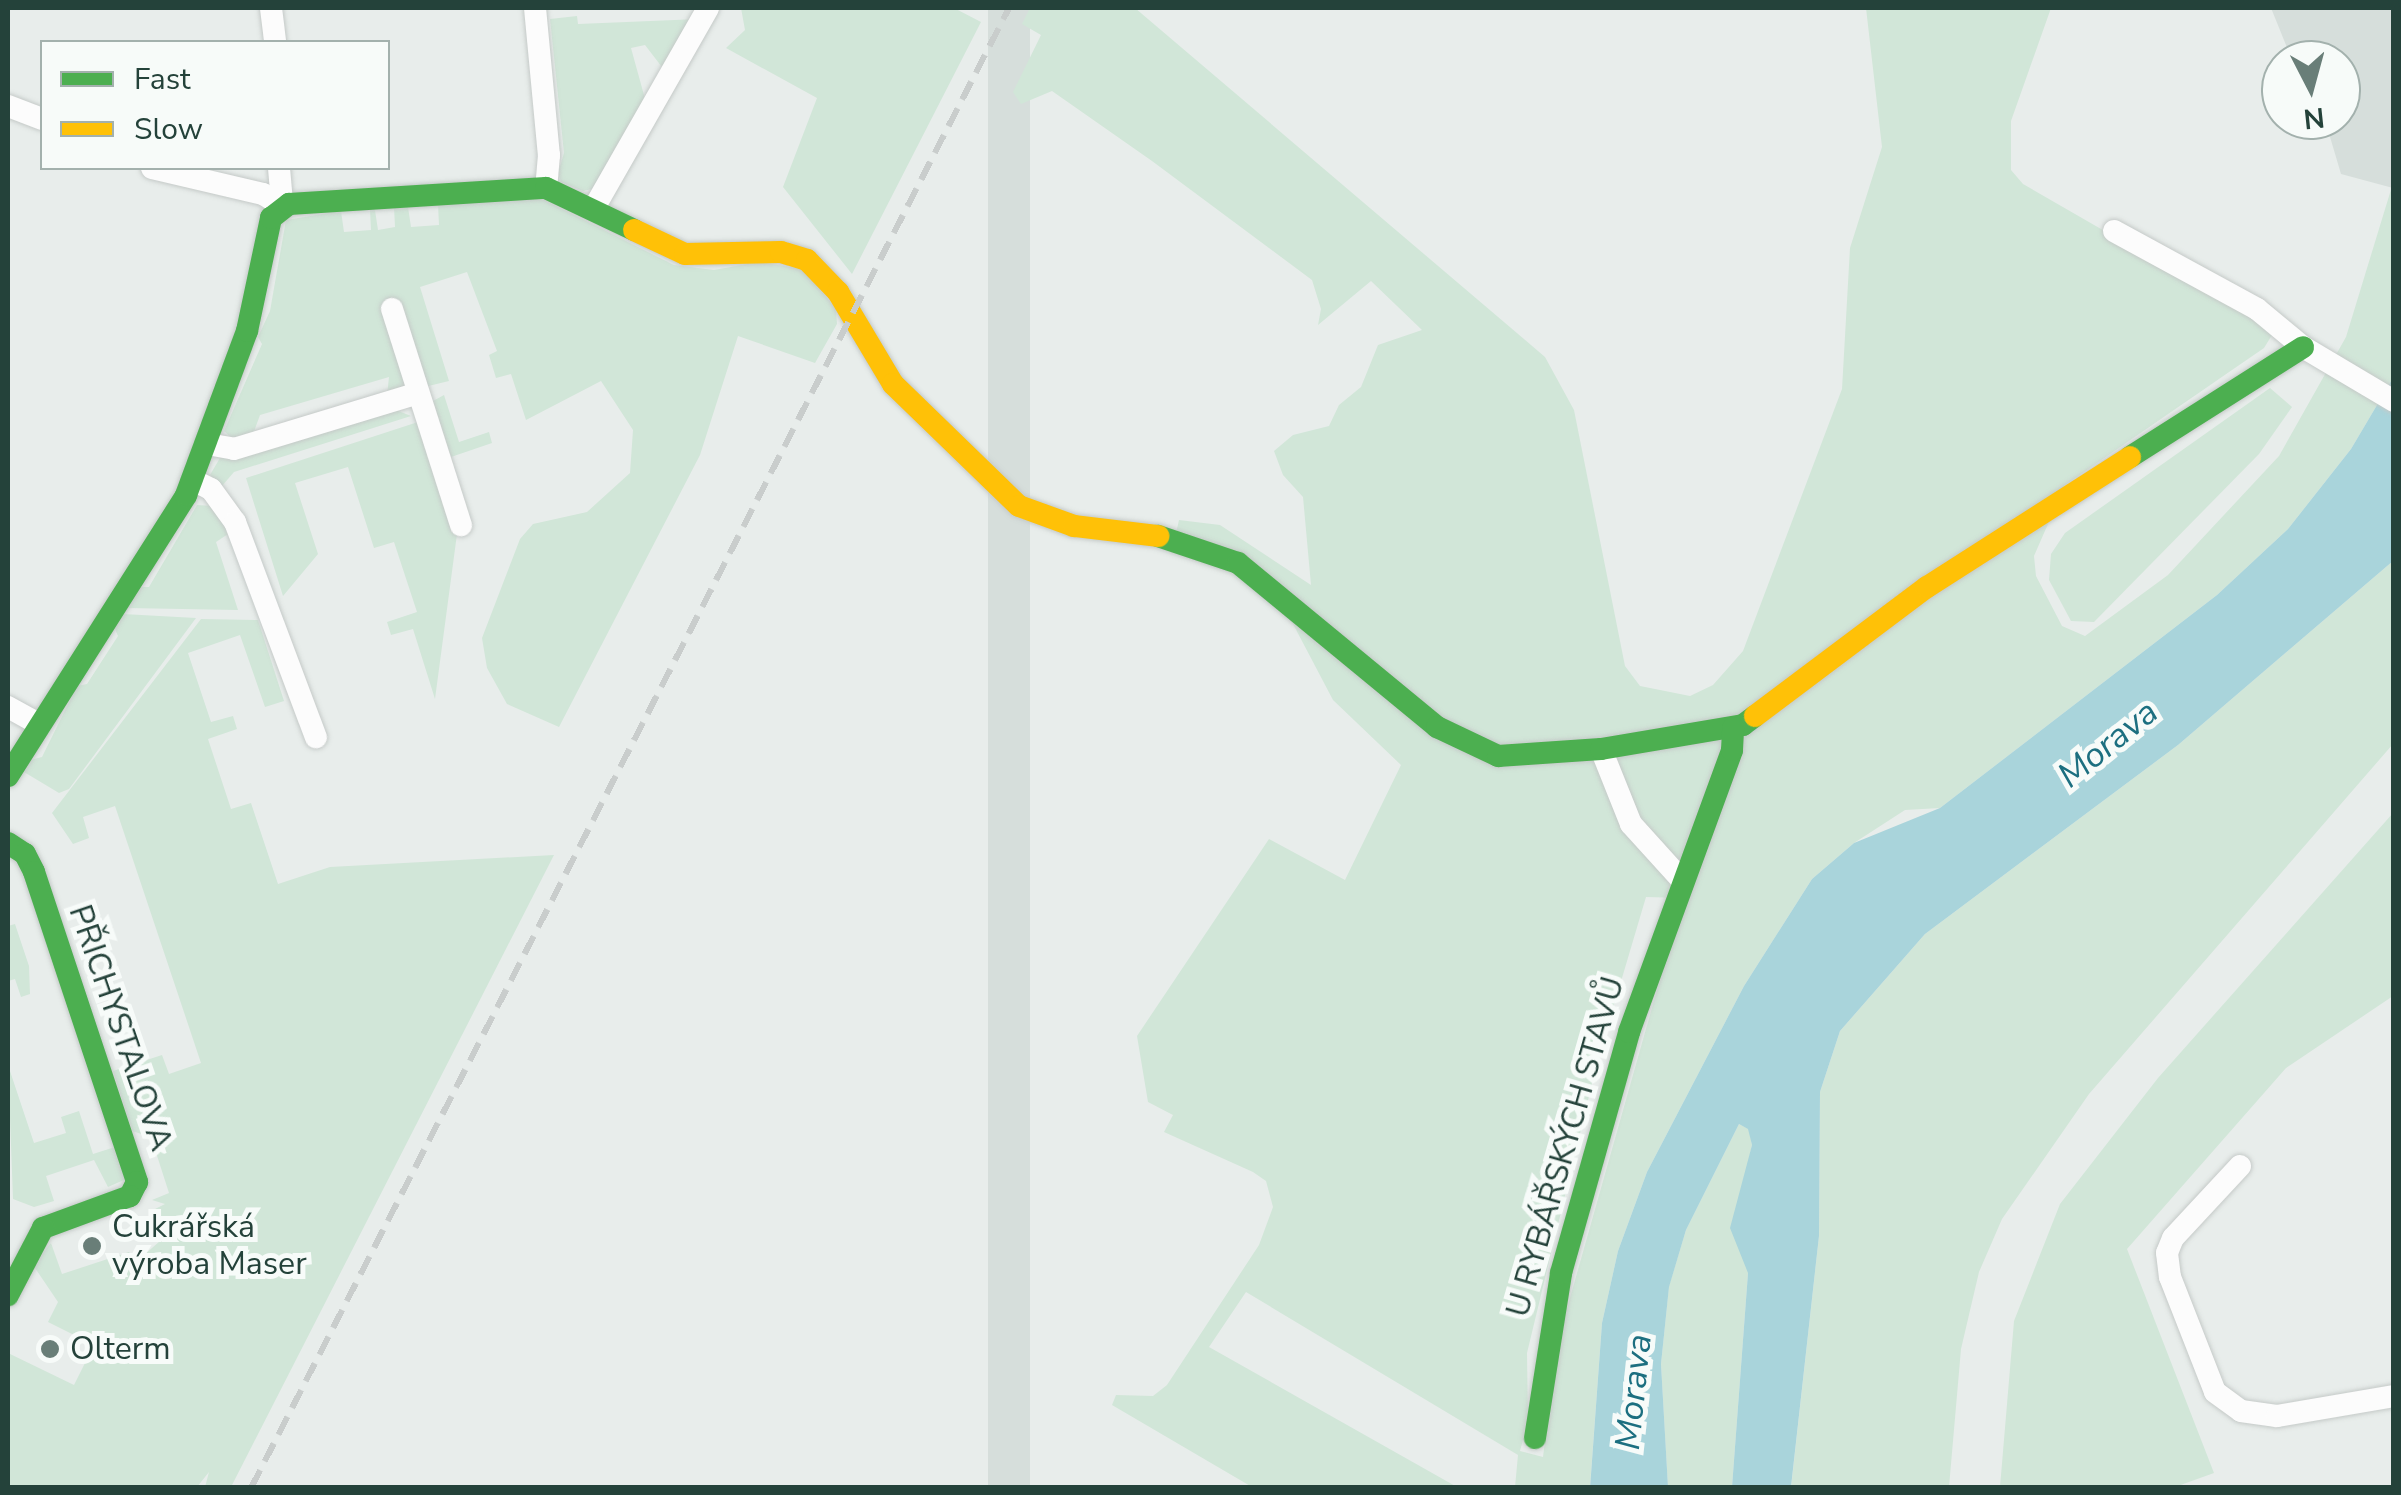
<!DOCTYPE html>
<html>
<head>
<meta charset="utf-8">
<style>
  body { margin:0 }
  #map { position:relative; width:2401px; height:1495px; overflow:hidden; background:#e8edeb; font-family:"Nunito Sans",sans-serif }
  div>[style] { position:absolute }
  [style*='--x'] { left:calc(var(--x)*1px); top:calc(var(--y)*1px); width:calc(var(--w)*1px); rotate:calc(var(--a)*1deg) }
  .built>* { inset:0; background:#d6dedb; transform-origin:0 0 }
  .green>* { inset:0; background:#d1e6d8 }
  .water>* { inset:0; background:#a9d4db }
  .roads { filter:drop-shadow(0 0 2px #c5cac8) drop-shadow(0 0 2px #c5cac8) }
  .street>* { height:22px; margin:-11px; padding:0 11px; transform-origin:11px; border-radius:11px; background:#fcfcfc }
  .fast>* { height:22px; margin:-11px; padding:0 11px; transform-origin:11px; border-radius:11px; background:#4caf50 }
  .slow>* { height:22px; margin:-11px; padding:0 11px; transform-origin:11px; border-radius:11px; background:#ffc107 }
  .rail>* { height:6px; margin-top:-3px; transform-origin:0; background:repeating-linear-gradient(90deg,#c9cdcc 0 20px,transparent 0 30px) }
  .dots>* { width:28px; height:28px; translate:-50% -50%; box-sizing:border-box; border:5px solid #f7fbf9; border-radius:50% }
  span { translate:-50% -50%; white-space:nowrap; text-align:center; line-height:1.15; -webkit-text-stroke:10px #f7fbf9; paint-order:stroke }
  .street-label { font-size:32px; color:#24423a }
  .poi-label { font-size:32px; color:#24423a }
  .left { translate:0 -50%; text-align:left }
  .water-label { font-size:35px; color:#1c6f80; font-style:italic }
  .frame { position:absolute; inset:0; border:10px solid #24423a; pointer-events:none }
  .legend { position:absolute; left:40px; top:40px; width:350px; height:130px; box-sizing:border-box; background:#f7fbf9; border:2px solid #a3b1ad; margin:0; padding:12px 18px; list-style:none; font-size:30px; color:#24423a }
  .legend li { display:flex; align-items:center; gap:20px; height:50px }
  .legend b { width:50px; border:2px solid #a3b1ad }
  .north { position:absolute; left:2261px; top:40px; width:100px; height:100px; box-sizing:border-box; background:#f7fbf9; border:2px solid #a3b1ad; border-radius:50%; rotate:174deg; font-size:28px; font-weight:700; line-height:40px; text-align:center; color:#24423a }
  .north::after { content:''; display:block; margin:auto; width:35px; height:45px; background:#697e78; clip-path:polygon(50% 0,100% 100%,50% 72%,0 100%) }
</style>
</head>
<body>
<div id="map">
  <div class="built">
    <i style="left:988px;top:8px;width:42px;height:1662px"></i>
    <i style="clip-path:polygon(2271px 8px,2393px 8px,2393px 188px,2341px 174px,2325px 120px,2341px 120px,2341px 60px,2292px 60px)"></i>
  </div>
  <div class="green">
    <i style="clip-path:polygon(741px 8px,954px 8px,981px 22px,852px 274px,783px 187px,817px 98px,726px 48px,745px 30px)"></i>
    <i style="clip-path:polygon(evenodd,1030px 8px,1135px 8px,1545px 357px,1574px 410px,1625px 666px,1640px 686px,1690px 696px,1713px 685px,1743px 651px,1842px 389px,1850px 248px,1882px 147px,1866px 8px,2051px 8px,2011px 121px,2011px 170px,2023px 184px,2259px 320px,2272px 335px,2264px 348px,2065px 485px,2034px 556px,2036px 576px,2062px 626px,2085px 636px,2168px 575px,2279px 456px,2346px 337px,2393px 183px,2393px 378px,2351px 449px,2288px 529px,2217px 595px,1940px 808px,1905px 810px,1854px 843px,1812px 879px,1744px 986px,1647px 1172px,1618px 1251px,1602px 1323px,1590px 1487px,1515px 1487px,1518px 1455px,1246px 1292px,1209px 1347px,1457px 1487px,1252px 1487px,1112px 1405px,1116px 1395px,1153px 1396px,1167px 1385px,1259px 1245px,1273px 1207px,1266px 1181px,1253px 1172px,1164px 1132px,1173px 1115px,1148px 1102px,1137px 1036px,1269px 839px,1345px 880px,1401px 765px,1333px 700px,1272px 584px,1175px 538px,1179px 520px,1220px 525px,1311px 585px,1303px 497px,1283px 475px,1274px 451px,1293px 435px,1329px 426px,1339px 405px,1361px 387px,1378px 345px,1422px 330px,1371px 281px,1318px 325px,1321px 309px,1312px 280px,1152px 161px,1052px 91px,1021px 104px,1013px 92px,1041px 35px,1022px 24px,1030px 8px,1646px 897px,1683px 898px,1557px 1344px,1543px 1457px,1520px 1451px,1528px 1421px,1527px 1353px,1598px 1059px,1646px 897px)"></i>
    <i style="clip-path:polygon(577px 16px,578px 24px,699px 19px,665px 71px,645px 45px,631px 48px,647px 106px,592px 189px,583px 191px,561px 182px,558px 173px,564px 153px,550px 19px)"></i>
    <i style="clip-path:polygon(538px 197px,674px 265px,714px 270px,758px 262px,803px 269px,836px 309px,837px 324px,815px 363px,738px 336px,700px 455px,559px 727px,507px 704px,487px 668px,482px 638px,520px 539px,533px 524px,587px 512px,630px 473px,633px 430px,601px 381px,526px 420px,511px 374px,496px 378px,489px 355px,497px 351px,467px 272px,420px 287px,449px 381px,387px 396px,389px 377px,260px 415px,252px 437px,235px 441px,224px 431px,262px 344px,258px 337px,270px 311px,286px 220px,341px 211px,344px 232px,371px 230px,370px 210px,375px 210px,378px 230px,395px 227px,394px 207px,408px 207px,411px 227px,439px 225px,438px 205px)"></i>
    <i style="clip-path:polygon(2270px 388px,2292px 407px,2259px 454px,2094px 622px,2071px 621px,2049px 580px,2051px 554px,2065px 533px)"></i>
    <i style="clip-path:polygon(444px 395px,459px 442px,489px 432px,492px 443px,451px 457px,433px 401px)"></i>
    <i style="clip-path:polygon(396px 410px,411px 416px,234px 472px,222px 486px,210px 475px,220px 458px)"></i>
    <i style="clip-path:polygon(418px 422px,457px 534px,435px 699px,413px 629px,391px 635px,387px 622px,417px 612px,394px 542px,374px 548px,348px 467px,295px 483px,318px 554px,283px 596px,246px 478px)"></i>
    <i style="clip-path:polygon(197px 505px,213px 506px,231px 532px,216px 542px,238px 610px,127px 608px,141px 587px,149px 587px)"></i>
    <i style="clip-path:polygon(2393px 561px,2393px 744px,2089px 1094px,2002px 1219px,1979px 1272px,1961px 1349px,1949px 1487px,1791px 1488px,1819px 1236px,1820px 1092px,1840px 1031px,1925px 934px,2178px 745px)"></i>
    <i style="clip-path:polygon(123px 614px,196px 618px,69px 789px,59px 793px,24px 772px,30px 760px,42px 757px,77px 686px,87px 684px,118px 636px,114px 627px)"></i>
    <i style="clip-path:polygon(201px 619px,258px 620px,284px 701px,265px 707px,240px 635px,188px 653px,211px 722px,233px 716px,237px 729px,208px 739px,231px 809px,251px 803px,278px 884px,330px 867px,554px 855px,231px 1487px,205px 1487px,209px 1472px,197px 1487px,8px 1487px,8px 1353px,74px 1385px,94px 1345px,48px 1322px,58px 1302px,33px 1265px,51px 1243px,62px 1274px,129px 1252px,136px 1262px,160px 1241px,151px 1211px,165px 1204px,152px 1200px,169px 1193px,151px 1137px,132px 1131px,113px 1071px,162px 1055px,169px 1074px,201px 1063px,115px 806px,83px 817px,89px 838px,73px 844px,52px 813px)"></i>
    <i style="clip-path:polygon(2393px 813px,2393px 996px,2286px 1068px,2127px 1249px,2214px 1473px,2175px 1487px,2000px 1487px,2014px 1321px,2060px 1204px,2158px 1078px)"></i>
    <i style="clip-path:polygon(15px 924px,29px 966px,30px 994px,21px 997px,15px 979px,8px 981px,8px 926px)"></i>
    <i style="clip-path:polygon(8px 1065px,34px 1143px,66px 1133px,61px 1117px,79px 1111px,93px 1154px,115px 1147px,126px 1179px,108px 1187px,94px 1160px,46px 1176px,54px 1201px,34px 1207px,13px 1199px)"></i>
    <i style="clip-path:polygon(1739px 1124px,1749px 1129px,1752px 1145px,1744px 1182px,1748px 1273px,1732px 1487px,1668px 1488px,1661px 1364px,1669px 1286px,1686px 1230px)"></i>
  </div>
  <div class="water">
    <i style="clip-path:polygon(2393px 378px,2393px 561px,2178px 745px,1925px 934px,1840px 1031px,1820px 1092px,1819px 1236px,1791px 1487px,1732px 1487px,1748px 1273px,1730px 1228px,1752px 1145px,1748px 1129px,1739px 1124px,1686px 1230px,1669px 1287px,1661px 1364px,1668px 1487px,1590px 1488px,1602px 1323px,1618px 1251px,1647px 1172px,1744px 986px,1812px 879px,1854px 843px,1940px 808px,2217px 595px,2288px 529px,2351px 449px)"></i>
  </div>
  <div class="roads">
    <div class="street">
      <i style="--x:271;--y:8;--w:34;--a:83"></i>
      <i style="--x:535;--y:8;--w:148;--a:84.6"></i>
      <i style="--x:549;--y:155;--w:33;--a:95"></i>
      <i style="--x:8;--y:106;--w:36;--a:21"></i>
      <i style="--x:152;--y:168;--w:114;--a:13.2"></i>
      <i style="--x:263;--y:194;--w:22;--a:32"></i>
      <i style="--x:279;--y:168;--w:38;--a:85"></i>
      <i style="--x:594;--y:208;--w:230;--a:-60.3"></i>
      <i style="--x:2114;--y:231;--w:163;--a:28.6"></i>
      <i style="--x:2257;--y:309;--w:60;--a:39.6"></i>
      <i style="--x:2303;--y:347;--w:106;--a:30.7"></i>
      <i style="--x:392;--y:309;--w:227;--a:72.3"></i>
      <i style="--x:207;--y:444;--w:27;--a:10"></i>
      <i style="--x:234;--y:449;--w:192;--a:-16.9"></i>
      <i style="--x:193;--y:480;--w:20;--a:27"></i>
      <i style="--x:211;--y:489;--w:41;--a:54"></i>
      <i style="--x:235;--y:522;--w:230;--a:69.4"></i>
      <i style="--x:8;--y:707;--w:37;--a:29"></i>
      <i style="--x:1601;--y:749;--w:81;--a:68.2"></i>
      <i style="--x:1631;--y:824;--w:73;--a:47.8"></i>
      <i style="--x:2240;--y:1166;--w:98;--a:132.9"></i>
      <i style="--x:2173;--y:1238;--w:16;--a:112"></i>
      <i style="--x:2167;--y:1253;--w:24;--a:83"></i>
      <i style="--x:2170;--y:1277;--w:123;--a:68.6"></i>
      <i style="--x:2215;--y:1392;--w:32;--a:36"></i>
      <i style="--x:2241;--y:1411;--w:36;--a:8"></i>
      <i style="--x:2277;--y:1416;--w:119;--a:-9.7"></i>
    </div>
    <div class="fast">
      <i style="--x:2130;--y:457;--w:205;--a:-32.4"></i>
      <i style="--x:1158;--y:536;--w:84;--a:18.6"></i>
      <i style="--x:1238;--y:563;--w:258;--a:39.5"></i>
      <i style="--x:1437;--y:727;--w:68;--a:25.4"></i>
      <i style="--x:1498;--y:756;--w:103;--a:-3.9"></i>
      <i style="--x:1601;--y:749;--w:144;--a:-9.6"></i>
      <i style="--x:1743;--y:725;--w:15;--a:-37"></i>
      <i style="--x:8;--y:776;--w:333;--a:-57.6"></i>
      <i style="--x:186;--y:495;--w:175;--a:-69.6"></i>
      <i style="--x:247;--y:331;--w:116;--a:-78"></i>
      <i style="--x:271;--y:218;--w:23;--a:-38"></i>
      <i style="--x:289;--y:204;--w:257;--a:-3.6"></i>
      <i style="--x:546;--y:188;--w:98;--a:25.5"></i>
      <i style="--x:8;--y:843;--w:20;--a:33"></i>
      <i style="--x:25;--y:854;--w:20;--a:63"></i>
      <i style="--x:34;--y:872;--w:327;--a:71.6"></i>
      <i style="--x:137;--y:1182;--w:16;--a:117"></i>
      <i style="--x:130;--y:1196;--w:93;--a:159.8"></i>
      <i style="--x:43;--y:1228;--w:76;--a:117.6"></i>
      <i style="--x:1535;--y:1438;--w:167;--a:-81"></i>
      <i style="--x:1561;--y:1273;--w:250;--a:-74.2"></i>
      <i style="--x:1629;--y:1032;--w:300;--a:-69.9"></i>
      <i style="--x:1732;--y:750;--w:22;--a:-87"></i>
    </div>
    <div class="slow">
      <i style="--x:634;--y:230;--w:56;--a:25.2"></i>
      <i style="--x:685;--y:254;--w:96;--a:-1.2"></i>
      <i style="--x:781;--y:252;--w:27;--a:17"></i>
      <i style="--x:807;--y:260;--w:45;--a:45.9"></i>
      <i style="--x:838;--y:292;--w:107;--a:59.1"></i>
      <i style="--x:893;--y:384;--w:175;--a:44.1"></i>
      <i style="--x:1019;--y:506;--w:59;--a:20"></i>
      <i style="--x:1074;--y:526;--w:85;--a:6.8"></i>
      <i style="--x:1755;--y:716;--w:215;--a:-36.9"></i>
      <i style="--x:1927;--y:587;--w:241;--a:-32.6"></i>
    </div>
  </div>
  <div class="rail">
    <i style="--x:251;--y:1488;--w:1663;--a:-62.88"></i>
  </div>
  <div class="dots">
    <i style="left:92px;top:1246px;background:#697e78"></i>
    <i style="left:50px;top:1349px;background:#697e78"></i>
  </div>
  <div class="street-label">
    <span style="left:120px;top:1028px;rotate:71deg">PŘICHYSTALOVA</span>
    <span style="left:1566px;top:1147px;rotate:-74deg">U RYBÁŘSKÝCH STAVŮ</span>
  </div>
  <div class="poi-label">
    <span class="left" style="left:112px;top:1246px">Cukrářská<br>výroba Maser</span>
    <span class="left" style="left:70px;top:1349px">Olterm</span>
  </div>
  <div class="water-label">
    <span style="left:2108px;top:744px;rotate:-39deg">Morava</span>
    <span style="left:1634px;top:1392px;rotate:-84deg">Morava</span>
  </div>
  <div class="frame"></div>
  <ul class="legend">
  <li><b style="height:12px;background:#4caf50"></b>Fast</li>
  <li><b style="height:12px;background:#ffc107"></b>Slow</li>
  </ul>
  <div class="north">N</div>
</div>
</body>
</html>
